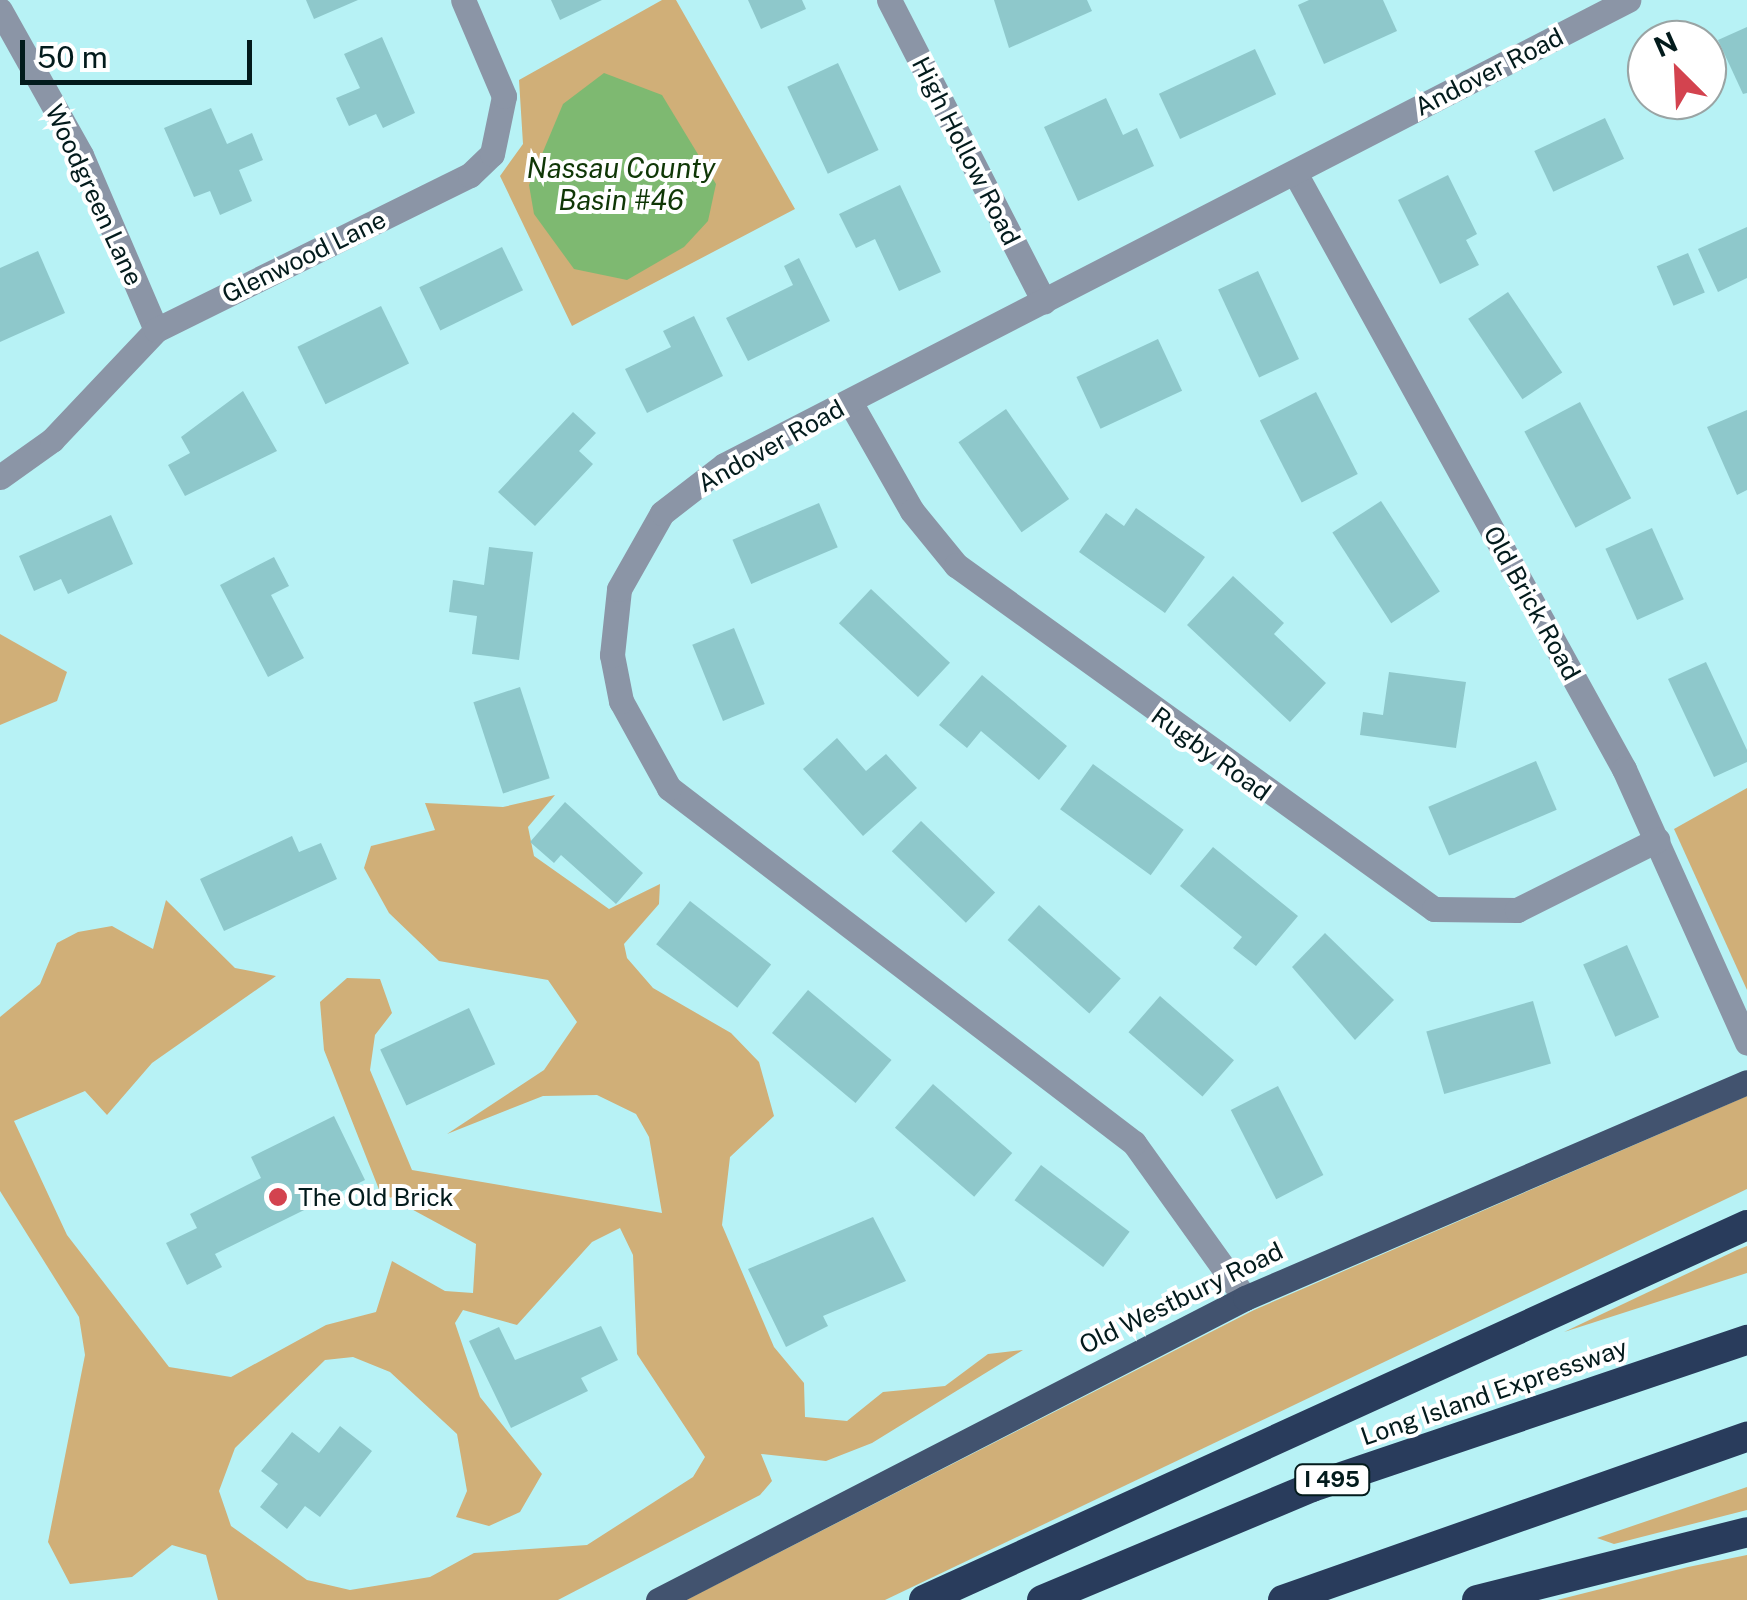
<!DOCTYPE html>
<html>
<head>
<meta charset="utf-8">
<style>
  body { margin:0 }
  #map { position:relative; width:1747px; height:1600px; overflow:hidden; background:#b7f2f5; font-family:"Public Sans",sans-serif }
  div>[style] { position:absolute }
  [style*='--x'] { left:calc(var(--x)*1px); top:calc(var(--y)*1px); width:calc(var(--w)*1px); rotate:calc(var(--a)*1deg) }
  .green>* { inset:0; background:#d0af78 }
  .water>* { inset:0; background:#7eb971 }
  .building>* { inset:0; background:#8ec8cb; transform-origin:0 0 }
  .minor>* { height:25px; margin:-12.5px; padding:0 12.5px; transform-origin:12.5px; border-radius:12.5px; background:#8b95a6 }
  .major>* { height:25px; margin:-12.5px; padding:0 12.5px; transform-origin:12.5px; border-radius:12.5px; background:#42536f }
  .highway>* { height:30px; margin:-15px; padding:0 15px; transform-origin:15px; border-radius:15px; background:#293c5c }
  .dots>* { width:28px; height:28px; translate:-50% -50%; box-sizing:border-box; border:5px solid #fff; border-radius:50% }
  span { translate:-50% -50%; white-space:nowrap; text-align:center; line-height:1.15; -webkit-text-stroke:8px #fff; paint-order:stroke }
  .shield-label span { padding:2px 8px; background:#fff; border:2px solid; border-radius:8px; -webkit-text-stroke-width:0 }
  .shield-label { font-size:22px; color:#031b1c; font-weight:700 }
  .street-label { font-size:25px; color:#031b1c }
  .poi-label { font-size:25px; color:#031b1c }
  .left { translate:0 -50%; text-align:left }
  .water-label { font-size:28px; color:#0f3706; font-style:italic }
  .north { position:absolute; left:1627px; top:20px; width:100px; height:100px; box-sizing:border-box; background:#fff; border:2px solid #9aa4a4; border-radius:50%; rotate:336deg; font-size:28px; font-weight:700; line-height:40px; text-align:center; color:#031b1c }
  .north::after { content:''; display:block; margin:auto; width:35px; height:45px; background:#d3434f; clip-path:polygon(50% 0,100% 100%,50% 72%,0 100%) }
  .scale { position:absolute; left:20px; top:40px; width:232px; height:45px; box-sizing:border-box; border:5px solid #031b1c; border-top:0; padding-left:12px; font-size:30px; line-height:35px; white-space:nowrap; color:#031b1c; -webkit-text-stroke:8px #fff; paint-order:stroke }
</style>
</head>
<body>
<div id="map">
  <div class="green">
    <i style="clip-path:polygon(662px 0,676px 0,795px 209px,572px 326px,500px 176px,523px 144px,519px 80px)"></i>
    <i style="clip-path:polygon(0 634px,67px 672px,57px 701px,0 725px)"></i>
    <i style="clip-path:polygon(1747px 788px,1747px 990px,1674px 829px)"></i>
    <i style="clip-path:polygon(evenodd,555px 795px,528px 827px,534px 856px,609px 909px,660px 884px,659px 904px,624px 944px,627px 958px,653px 988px,731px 1033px,759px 1062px,774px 1116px,730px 1157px,722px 1225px,774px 1347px,804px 1383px,805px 1417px,847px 1421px,883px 1392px,945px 1386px,988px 1354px,1023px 1350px,872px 1443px,826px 1461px,761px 1454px,772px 1481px,760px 1495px,558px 1600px,218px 1600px,206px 1555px,172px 1545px,132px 1577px,70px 1584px,48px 1542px,85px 1355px,79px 1317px,0 1191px,0 1017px,40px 984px,57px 943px,78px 932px,112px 926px,153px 949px,166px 900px,235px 968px,276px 976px,152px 1063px,107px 1115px,85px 1091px,14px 1121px,67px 1235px,169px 1367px,231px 1377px,326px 1325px,376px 1312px,392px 1261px,445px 1291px,473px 1293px,476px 1244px,380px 1192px,324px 1050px,320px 1002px,347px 978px,380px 979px,392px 1013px,375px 1035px,370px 1070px,412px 1170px,662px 1213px,649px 1137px,636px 1114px,597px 1095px,543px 1096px,447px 1134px,544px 1070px,577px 1022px,548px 980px,439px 961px,389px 913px,364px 868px,371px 846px,435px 830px,425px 803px,503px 807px,555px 795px,620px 1228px,633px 1255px,637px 1354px,705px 1457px,693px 1477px,587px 1545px,474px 1553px,430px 1577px,350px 1590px,307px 1580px,231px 1526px,219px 1491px,235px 1448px,325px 1360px,353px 1357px,390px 1372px,457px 1434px,467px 1491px,456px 1517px,489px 1526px,520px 1512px,542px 1474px,480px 1397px,455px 1323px,463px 1310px,517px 1325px,592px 1242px,620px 1228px)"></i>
    <i style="clip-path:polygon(1747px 1096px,1747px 1189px,885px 1600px,686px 1600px,1254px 1310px)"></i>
    <i style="clip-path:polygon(1747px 1246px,1747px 1273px,1564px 1332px,1737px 1250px)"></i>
    <i style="clip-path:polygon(1747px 1487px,1747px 1510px,1614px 1544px,1597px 1538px)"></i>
    <i style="clip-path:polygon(1747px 1555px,1747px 1600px,1557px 1600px,1688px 1567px)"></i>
  </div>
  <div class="water">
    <i style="clip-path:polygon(604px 73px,662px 95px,716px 184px,708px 221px,684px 247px,627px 280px,574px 269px,534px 214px,529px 185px,563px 104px)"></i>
  </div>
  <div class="building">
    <i style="clip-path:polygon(306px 0,358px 0,314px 19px)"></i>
    <i style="clip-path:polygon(551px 0,602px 0,560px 20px)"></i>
    <i style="clip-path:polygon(748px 0,802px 0,806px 9px,761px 29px)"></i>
    <i style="clip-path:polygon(994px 0,1087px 0,1092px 11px,1009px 48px)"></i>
    <i style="clip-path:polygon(1309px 0,1383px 0,1397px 31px,1324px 64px,1298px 5px)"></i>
    <i style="clip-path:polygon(1747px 27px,1747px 93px,1743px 94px,1718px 40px)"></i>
    <i style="clip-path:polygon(382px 37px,415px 113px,383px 128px,376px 114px,349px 126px,336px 98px,360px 88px,344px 54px)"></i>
    <i style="left:1255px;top:49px;width:50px;height:106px;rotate:65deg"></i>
    <i style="left:838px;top:63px;width:96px;height:56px;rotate:65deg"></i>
    <i style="clip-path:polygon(1106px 98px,1123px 135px,1137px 128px,1154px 166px,1078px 201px,1044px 127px)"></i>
    <i style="clip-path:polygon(211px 108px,227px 144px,252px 133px,263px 160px,239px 170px,252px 201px,220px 215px,210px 191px,194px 197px,164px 128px)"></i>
    <i style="left:1605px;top:118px;width:45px;height:78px;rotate:65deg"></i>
    <i style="clip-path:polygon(1448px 175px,1477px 234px,1466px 240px,1479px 265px,1440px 284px,1398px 200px)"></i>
    <i style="clip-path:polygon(900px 185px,941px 272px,899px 291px,875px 239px,856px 248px,839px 214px)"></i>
    <i style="clip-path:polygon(1747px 227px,1747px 278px,1718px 292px,1698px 249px)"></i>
    <i style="left:502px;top:247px;width:48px;height:92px;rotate:64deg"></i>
    <i style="clip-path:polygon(38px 251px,65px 313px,0 342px,0 268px)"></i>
    <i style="left:1688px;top:253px;width:43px;height:34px;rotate:67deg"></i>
    <i style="clip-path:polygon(799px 258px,830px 321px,748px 361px,726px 318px,793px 285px,784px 266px)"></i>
    <i style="left:1258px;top:271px;width:97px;height:44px;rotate:65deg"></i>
    <i style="left:1508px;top:292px;width:97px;height:48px;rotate:56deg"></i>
    <i style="left:381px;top:306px;width:64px;height:93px;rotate:64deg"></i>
    <i style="clip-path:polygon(694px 316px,723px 376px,647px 413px,625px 369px,671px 347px,663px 331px)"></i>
    <i style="left:1158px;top:339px;width:57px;height:90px;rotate:65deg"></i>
    <i style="clip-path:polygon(243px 391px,277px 451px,185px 496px,168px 465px,190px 453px,181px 437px)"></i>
    <i style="left:1316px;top:392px;width:92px;height:63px;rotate:63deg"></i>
    <i style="left:1580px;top:402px;width:109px;height:63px;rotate:62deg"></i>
    <i style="left:1006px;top:409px;width:110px;height:58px;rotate:55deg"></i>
    <i style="clip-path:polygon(1747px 410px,1747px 490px,1737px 495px,1707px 427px)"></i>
    <i style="clip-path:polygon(573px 412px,596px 433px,579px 451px,593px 464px,535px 526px,498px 492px)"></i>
    <i style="left:1381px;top:501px;width:108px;height:58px;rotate:57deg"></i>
    <i style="left:819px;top:503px;width:48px;height:94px;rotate:67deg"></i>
    <i style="clip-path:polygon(1136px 508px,1205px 557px,1165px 613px,1079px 552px,1106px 513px,1124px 526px)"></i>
    <i style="clip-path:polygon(111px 515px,133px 564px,68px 594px,61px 579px,34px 591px,19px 556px)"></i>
    <i style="left:1652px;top:528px;width:78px;height:51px;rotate:66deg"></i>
    <i style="clip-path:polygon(489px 547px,533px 552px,519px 660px,472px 654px,477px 616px,449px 612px,453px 580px,484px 585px)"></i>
    <i style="clip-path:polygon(274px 557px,289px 586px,271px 595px,304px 658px,268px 677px,220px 585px)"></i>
    <i style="clip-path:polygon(1233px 576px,1284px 623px,1274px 634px,1326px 683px,1290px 722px,1187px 625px)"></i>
    <i style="left:871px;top:589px;width:108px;height:47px;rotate:43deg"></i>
    <i style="left:734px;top:628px;width:82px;height:45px;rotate:68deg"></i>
    <i style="clip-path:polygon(1706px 662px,1747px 750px,1747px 762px,1714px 777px,1668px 679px)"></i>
    <i style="clip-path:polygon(1389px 672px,1466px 682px,1456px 748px,1360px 735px,1363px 712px,1383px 715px)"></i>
    <i style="clip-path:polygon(982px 675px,1067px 746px,1039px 780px,981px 731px,967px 748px,939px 725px)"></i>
    <i style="left:520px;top:687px;width:96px;height:49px;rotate:72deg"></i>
    <i style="clip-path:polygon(837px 738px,866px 771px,886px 754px,917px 788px,863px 836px,803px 769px)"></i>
    <i style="left:1536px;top:761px;width:53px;height:117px;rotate:67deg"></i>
    <i style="left:1093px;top:764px;width:112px;height:56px;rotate:36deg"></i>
    <i style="clip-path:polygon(565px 802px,643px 873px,616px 904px,561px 855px,554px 863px,530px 842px)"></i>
    <i style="left:921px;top:821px;width:103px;height:42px;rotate:44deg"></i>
    <i style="clip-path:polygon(292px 836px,299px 852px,321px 843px,337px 879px,224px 931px,200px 879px)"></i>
    <i style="clip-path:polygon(1213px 847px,1298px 916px,1256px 966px,1233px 948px,1242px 937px,1180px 886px)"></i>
    <i style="left:690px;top:901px;width:103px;height:55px;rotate:38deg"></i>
    <i style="left:1039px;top:905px;width:110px;height:47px;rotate:42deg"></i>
    <i style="clip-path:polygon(1325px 933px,1394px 1000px,1355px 1040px,1292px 967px)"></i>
    <i style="left:1627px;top:945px;width:79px;height:48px;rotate:66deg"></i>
    <i style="left:808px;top:990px;width:109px;height:56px;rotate:40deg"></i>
    <i style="left:1160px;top:996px;width:98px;height:48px;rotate:41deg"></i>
    <i style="left:1533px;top:1001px;width:65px;height:111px;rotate:74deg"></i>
    <i style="left:469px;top:1008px;width:62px;height:98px;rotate:65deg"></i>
    <i style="left:933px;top:1084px;width:105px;height:58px;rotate:41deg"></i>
    <i style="left:1278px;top:1086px;width:100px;height:53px;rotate:63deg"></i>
    <i style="clip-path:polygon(334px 1116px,365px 1180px,215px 1254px,222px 1267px,187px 1285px,166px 1243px,197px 1228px,190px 1214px,261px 1178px,251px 1157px)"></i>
    <i style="left:1041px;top:1165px;width:111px;height:44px;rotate:37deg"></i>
    <i style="clip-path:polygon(873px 1217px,906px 1281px,823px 1316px,828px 1326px,786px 1347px,748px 1269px)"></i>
    <i style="clip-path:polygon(601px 1326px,618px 1360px,581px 1378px,588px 1391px,511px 1428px,469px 1341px,499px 1327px,515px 1360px)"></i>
    <i style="clip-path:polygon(340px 1426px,372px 1451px,320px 1517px,305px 1506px,287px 1529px,260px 1507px,278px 1484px,261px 1471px,292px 1432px,319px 1453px)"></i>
  </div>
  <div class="minor">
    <i style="--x:889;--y:0;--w:339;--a:62.8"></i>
    <i style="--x:0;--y:10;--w:166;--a:60.8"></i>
    <i style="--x:81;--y:155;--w:190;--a:66.8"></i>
    <i style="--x:1295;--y:173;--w:681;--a:61.1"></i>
    <i style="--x:1624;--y:769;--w:300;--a:65.8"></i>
    <i style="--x:850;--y:402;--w:125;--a:60.4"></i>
    <i style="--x:912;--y:511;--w:70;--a:50.8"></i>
    <i style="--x:956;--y:565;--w:589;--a:35.74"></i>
    <i style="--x:1434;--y:909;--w:83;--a:0.7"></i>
    <i style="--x:1517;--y:910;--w:157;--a:-26.6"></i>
    <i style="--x:0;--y:477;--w:64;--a:-35.4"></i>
    <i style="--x:52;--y:440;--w:151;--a:-46.6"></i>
    <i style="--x:156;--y:330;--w:350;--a:-26.3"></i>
    <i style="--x:470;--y:175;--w:30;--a:-44"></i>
    <i style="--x:492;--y:154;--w:59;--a:-78.3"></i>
    <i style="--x:504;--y:96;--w:104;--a:-113.1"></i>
    <i style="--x:1245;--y:1298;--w:191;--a:-125.6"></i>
    <i style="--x:1134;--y:1143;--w:585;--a:-142.64"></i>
    <i style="--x:669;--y:788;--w:99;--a:-118.9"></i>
    <i style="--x:621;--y:701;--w:47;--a:-101.1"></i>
    <i style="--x:612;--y:655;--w:66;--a:-83.9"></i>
    <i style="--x:619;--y:589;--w:87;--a:-60.5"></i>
    <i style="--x:662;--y:513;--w:78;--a:-37.7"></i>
    <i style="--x:724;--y:465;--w:1017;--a:-27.22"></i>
  </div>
  <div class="major">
    <i style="--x:658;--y:1600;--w:660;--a:-27.22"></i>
    <i style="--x:1245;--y:1298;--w:546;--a:-23.28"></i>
  </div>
  <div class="highway">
    <i style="--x:924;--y:1600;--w:904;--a:-24.5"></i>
    <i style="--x:1042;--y:1600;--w:293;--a:-22.7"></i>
    <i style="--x:1312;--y:1487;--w:459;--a:-18.7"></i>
    <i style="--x:1283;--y:1600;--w:492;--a:-19.4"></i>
    <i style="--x:1477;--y:1600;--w:278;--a:-14.1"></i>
  </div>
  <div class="dots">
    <i style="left:278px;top:1197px;background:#d3434f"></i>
  </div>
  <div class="shield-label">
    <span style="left:1332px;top:1480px">I 495</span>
  </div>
  <div class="street-label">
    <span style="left:1489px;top:72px;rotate:-27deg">Andover Road</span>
    <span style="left:966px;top:151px;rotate:63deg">High Hollow Road</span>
    <span style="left:94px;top:195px;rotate:65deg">Woodgreen Lane</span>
    <span style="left:304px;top:257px;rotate:-26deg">Glenwood Lane</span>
    <span style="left:771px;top:446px;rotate:-29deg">Andover Road</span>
    <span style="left:1532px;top:603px;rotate:61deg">Old Brick Road</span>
    <span style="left:1211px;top:754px;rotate:36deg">Rugby Road</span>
    <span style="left:1181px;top:1298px;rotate:-26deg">Old Westbury Road</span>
    <span style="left:1494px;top:1392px;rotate:-19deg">Long Island Expressway</span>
  </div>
  <div class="poi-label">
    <span class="left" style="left:298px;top:1197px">The Old Brick</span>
  </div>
  <div class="water-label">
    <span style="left:621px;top:184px">Nassau County<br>Basin #46</span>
  </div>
  <div class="north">N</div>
  <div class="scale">50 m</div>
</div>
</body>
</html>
